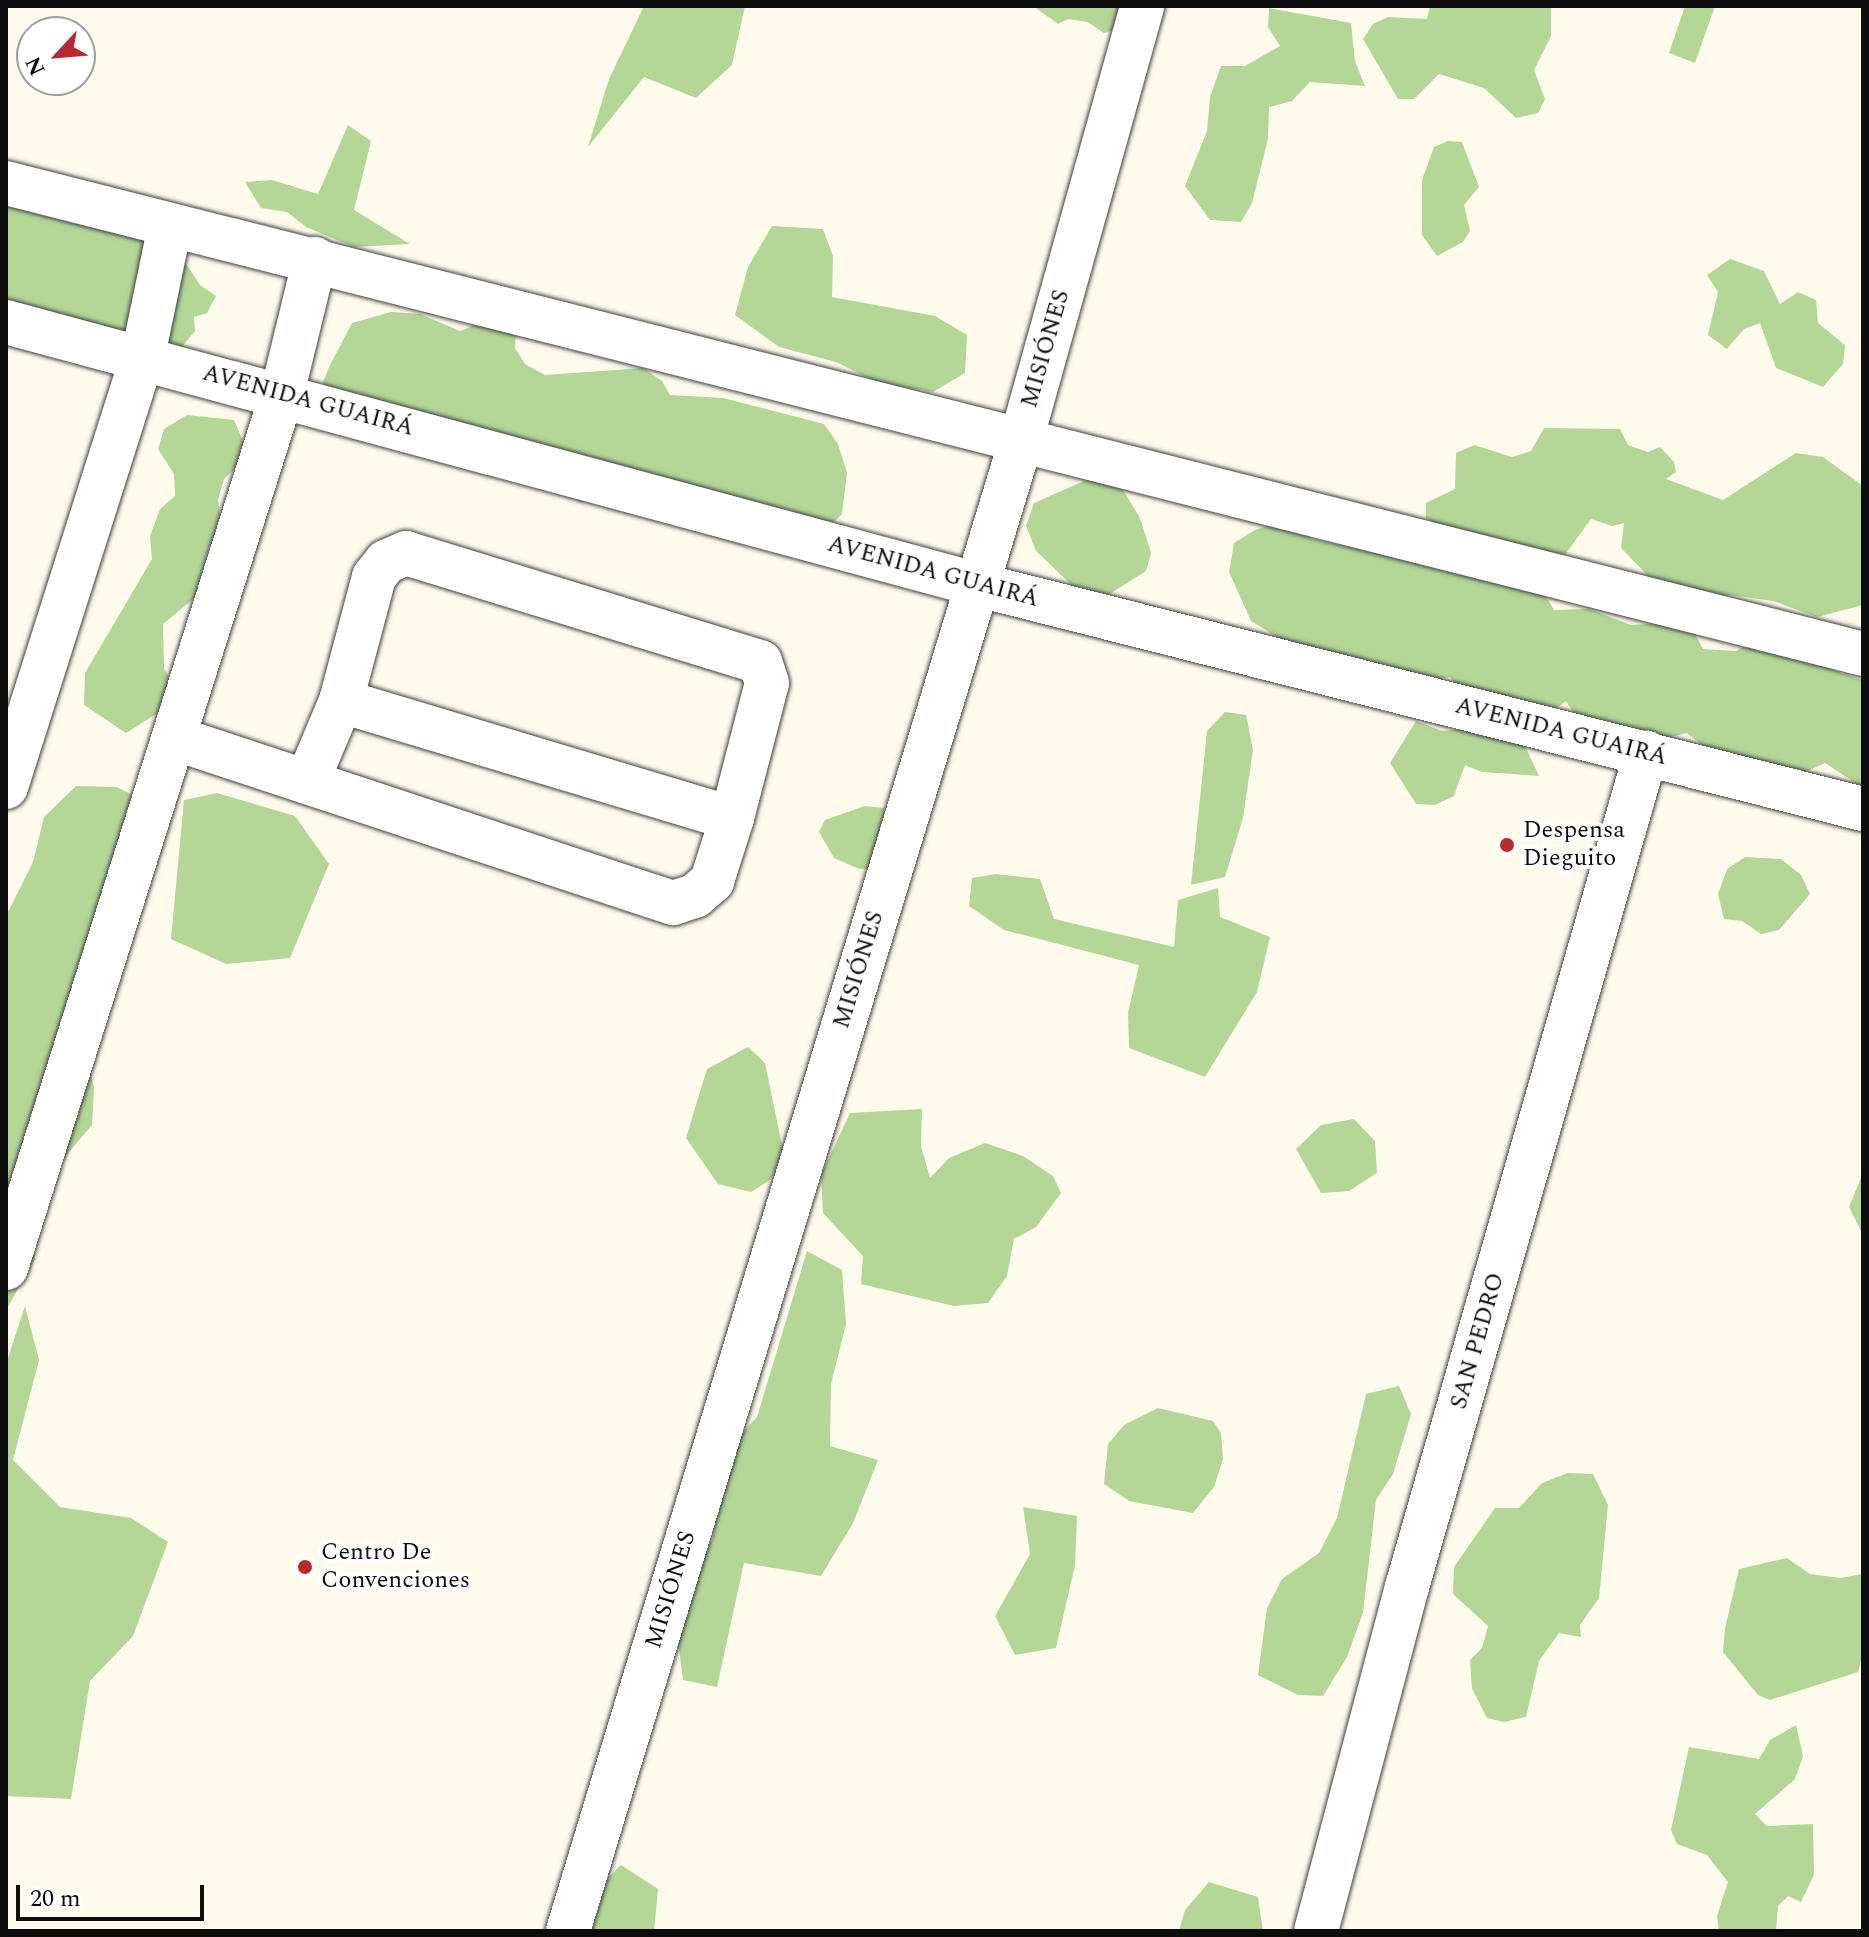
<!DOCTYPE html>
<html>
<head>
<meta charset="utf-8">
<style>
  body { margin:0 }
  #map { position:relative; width:1869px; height:1937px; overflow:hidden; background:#fefbed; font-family:Spectral,serif }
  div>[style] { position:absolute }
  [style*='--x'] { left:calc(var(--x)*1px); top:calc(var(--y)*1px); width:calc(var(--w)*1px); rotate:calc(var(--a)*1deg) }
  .forest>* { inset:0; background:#b4d798 }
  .roads { filter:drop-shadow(0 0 2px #404040) drop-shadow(0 0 2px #404040) }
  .minor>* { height:44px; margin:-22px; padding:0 22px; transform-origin:22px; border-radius:22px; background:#fff }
  .dots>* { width:22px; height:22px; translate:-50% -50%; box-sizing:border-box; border:4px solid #fff; border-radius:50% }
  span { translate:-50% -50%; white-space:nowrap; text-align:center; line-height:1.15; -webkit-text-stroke:8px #fff; paint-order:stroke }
  .street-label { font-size:24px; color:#0d0d0d }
  .poi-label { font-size:24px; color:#0d0d0d }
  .left { translate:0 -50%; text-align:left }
  .frame { position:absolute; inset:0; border:8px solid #0d0d0d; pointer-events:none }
  .north { position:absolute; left:16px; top:16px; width:80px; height:80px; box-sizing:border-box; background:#fff; border:2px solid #9e9e9e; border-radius:50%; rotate:244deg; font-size:22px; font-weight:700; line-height:32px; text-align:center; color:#0d0d0d }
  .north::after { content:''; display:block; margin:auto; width:28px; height:36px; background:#b72a30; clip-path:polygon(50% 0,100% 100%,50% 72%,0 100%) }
  .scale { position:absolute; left:16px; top:1885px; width:188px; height:36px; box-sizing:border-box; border:4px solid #0d0d0d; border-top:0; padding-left:10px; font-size:24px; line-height:28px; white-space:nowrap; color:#0d0d0d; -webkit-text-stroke:6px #fff; paint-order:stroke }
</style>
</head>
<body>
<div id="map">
  <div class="forest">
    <i style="clip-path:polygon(644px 6px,745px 6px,732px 65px,696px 98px,644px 77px,588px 147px,609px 79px)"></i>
    <i style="clip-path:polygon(1033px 6px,1120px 6px,1121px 28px,1104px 33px,1088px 22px,1068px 19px,1058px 24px)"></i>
    <i style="clip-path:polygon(1430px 6px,1551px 6px,1551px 36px,1534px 70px,1545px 99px,1538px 113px,1516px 118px,1484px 88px,1439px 74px,1414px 99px,1398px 99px,1363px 39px,1373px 24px,1388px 17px,1427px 19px)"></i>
    <i style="clip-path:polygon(1685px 6px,1715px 6px,1695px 63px,1669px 53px)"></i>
    <i style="clip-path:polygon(1269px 8px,1351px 23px,1355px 61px,1365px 86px,1310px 82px,1292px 101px,1269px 107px,1268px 139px,1252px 203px,1241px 222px,1210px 220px,1185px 186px,1207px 131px,1210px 97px,1221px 66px,1245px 66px,1280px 46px,1268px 27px)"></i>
    <i style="clip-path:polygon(348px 125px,371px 141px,354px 210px,410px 244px,354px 247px,306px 227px,287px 212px,261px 208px,245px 182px,272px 180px,318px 194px)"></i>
    <i style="clip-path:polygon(1448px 141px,1462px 142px,1479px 187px,1464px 205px,1470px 231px,1463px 242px,1437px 256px,1422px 235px,1422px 180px,1434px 147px)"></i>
    <i style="clip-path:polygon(97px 197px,181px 256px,200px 285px,216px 296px,207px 313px,194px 317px,195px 331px,177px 353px,6px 334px,6px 202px,70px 212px,81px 225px,91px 224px)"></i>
    <i style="clip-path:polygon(772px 226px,823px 229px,833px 256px,832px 297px,935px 316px,967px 335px,965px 373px,933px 392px,878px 383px,836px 362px,779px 347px,735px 315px,748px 267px)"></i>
    <i style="clip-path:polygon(1730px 259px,1764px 271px,1780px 304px,1798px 292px,1816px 300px,1818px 323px,1845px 345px,1843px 364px,1823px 387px,1776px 368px,1760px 323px,1744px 329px,1727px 349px,1708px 335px,1718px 292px,1707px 275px)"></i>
    <i style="clip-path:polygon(391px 312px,420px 314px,460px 331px,489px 319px,516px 332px,515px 348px,525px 364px,545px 375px,643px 368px,662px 381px,670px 395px,723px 398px,824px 424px,838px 444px,847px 473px,842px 514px,831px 525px,598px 496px,580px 503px,563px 488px,340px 424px,323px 382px,329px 367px,352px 323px)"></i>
    <i style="clip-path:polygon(187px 415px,234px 420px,249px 455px,224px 479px,218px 500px,222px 528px,209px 547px,197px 596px,163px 624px,164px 668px,173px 686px,172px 704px,126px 733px,84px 705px,85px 673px,152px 559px,150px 536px,160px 509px,175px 496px,174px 474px,158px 449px,164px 429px)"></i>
    <i style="clip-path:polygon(1544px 428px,1620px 429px,1628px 445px,1648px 452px,1660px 447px,1674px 462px,1676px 472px,1666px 479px,1723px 500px,1796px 453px,1823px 457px,1863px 486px,1863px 605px,1817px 617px,1773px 601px,1730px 595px,1717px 600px,1660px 588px,1621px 548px,1624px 523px,1612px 526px,1591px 519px,1564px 556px,1440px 527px,1426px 518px,1426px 503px,1455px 489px,1456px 453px,1474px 445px,1512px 457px,1531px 451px)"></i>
    <i style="clip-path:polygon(1093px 477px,1120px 485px,1140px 518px,1151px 553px,1146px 571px,1105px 597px,1079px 592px,1036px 551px,1026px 526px,1034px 503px)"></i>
    <i style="clip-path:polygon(1298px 517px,1311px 539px,1540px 587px,1554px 610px,1589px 609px,1631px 625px,1670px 623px,1695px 634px,1703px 649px,1736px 651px,1749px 644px,1829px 661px,1835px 671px,1863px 680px,1863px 788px,1825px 763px,1796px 776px,1710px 751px,1687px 733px,1662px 739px,1578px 720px,1566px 701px,1555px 709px,1463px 693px,1450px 677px,1428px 681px,1285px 642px,1251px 621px,1229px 572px,1234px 543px,1255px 530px)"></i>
    <i style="clip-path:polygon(1225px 712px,1246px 715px,1253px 750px,1243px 818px,1225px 877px,1191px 885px,1207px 731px)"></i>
    <i style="clip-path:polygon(1416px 721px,1442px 731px,1483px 728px,1505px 737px,1525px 746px,1539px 776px,1482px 772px,1465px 765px,1454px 796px,1435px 805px,1416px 804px,1390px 763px)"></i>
    <i style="clip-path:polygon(76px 786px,117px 787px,136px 797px,87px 1057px,94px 1088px,92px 1125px,64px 1158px,33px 1242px,35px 1259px,6px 1310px,6px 916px,33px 862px,44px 817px)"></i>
    <i style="clip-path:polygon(217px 793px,295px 816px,329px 864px,290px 958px,226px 964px,171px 939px,184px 800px)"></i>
    <i style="clip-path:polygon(865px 806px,884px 808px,889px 869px,859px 869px,834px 858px,819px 832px,825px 820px)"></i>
    <i style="clip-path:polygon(1745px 857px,1781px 859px,1801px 875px,1810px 894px,1779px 930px,1761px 934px,1742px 921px,1724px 919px,1718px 894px,1727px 869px)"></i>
    <i style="clip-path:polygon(996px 874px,1040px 879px,1054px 919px,1174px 947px,1178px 900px,1218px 888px,1220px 917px,1270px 937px,1257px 992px,1205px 1077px,1129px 1048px,1128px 1013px,1139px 965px,1004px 930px,969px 906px,972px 878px)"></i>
    <i style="clip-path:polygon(748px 1047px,765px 1063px,785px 1160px,770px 1180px,751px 1192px,718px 1184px,686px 1138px,707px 1069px)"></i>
    <i style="clip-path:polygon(922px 1109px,921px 1146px,930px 1178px,949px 1158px,985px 1143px,1023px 1156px,1053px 1176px,1061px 1193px,1036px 1227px,1014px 1239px,1007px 1276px,988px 1303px,954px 1306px,861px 1284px,863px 1256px,823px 1213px,821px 1175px,850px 1113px)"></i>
    <i style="clip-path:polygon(1354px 1119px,1375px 1141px,1377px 1173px,1349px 1191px,1321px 1193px,1296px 1149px,1321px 1125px)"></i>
    <i style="clip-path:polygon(1863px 1173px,1863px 1235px,1849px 1207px)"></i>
    <i style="clip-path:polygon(807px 1251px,842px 1270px,846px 1324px,831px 1384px,830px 1446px,878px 1460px,853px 1523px,821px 1576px,744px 1563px,717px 1687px,683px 1680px,676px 1625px,687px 1582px,713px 1538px,721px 1455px,757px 1417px)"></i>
    <i style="clip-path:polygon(25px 1306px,39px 1360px,13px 1460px,60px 1507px,131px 1518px,168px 1542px,133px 1636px,90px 1681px,71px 1799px,6px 1796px,6px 1364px)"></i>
    <i style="clip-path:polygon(1399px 1386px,1411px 1414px,1393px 1474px,1376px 1500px,1363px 1613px,1347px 1657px,1323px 1696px,1298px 1695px,1258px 1675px,1267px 1608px,1282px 1579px,1319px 1553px,1337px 1518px,1366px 1394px)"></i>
    <i style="clip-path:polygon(1158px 1408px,1213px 1421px,1221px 1433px,1223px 1459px,1214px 1487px,1193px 1513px,1129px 1501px,1104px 1484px,1108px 1444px,1124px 1425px)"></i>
    <i style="clip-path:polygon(1568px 1473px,1593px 1474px,1608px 1505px,1599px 1598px,1580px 1625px,1581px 1637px,1559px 1633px,1539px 1661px,1526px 1717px,1504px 1722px,1487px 1718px,1472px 1689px,1470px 1660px,1482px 1648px,1488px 1626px,1453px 1594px,1454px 1567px,1495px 1508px,1519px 1508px,1542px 1483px)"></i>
    <i style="clip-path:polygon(1023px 1507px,1077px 1516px,1075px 1565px,1056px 1648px,1015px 1655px,995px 1616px,1030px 1554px)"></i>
    <i style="clip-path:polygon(1787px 1558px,1810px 1574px,1840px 1578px,1863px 1574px,1863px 1653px,1858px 1672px,1770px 1700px,1758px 1695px,1723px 1652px,1725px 1628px,1739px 1569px)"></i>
    <i style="clip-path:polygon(1796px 1725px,1803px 1756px,1795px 1779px,1755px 1814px,1767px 1826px,1813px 1824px,1814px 1875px,1801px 1902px,1788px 1896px,1778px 1906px,1776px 1931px,1719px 1931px,1717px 1916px,1728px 1882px,1707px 1855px,1677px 1844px,1671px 1830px,1689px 1747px,1759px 1759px,1770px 1740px)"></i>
    <i style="clip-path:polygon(621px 1865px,658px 1889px,654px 1931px,585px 1931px,591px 1895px)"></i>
    <i style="clip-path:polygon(1209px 1882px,1258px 1897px,1263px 1931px,1179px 1931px,1185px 1910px)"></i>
  </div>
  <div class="roads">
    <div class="minor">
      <i style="--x:6;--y:183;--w:1916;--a:14.23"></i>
      <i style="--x:6;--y:322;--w:1004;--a:15.13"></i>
      <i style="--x:975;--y:584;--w:916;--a:14.22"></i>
      <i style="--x:174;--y:738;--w:526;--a:18.3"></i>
      <i style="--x:673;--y:903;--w:23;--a:-18"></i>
      <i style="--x:695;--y:896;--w:23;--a:-41"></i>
      <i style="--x:712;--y:881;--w:66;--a:-72.4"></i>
      <i style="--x:732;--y:818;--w:139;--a:-75.5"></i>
      <i style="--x:767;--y:683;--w:22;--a:-108"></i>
      <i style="--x:760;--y:662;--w:370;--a:-162.9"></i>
      <i style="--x:406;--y:553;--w:22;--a:156"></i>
      <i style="--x:386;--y:562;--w:19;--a:129"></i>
      <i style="--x:374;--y:577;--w:128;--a:104.9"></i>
      <i style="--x:341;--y:701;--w:408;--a:16.7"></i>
      <i style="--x:307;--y:782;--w:88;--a:-67.2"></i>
      <i style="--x:6;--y:787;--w:452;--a:-72.4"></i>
      <i style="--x:143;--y:356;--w:133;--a:-78.3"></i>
      <i style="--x:6;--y:1268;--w:917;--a:-72.47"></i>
      <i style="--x:282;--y:394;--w:139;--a:-76.3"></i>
      <i style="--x:568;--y:1931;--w:1554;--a:-73.09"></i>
      <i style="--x:1020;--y:444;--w:455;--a:-74.4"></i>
      <i style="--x:1316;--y:1931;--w:356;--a:-75.2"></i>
      <i style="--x:1407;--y:1587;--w:868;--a:-74.01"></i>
    </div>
  </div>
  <div class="dots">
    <i style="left:1507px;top:845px;background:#b72a30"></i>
    <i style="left:305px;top:1567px;background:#b72a30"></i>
  </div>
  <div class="street-label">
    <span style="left:1046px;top:349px;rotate:-74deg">MISIÓNES</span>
    <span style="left:308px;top:401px;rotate:15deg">AVENIDA GUAIRÁ</span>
    <span style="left:933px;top:572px;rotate:15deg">AVENIDA GUAIRÁ</span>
    <span style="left:1561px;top:732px;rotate:14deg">AVENIDA GUAIRÁ</span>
    <span style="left:859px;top:970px;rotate:-73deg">MISIÓNES</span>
    <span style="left:1478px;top:1341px;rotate:-74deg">SAN PEDRO</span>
    <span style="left:671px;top:1590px;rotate:-73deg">MISIÓNES</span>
  </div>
  <div class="poi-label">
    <span class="left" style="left:1523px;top:845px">Despensa<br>Dieguito</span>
    <span class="left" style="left:321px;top:1567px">Centro De<br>Convenciones</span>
  </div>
  <div class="frame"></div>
  <div class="north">N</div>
  <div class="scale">20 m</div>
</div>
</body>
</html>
